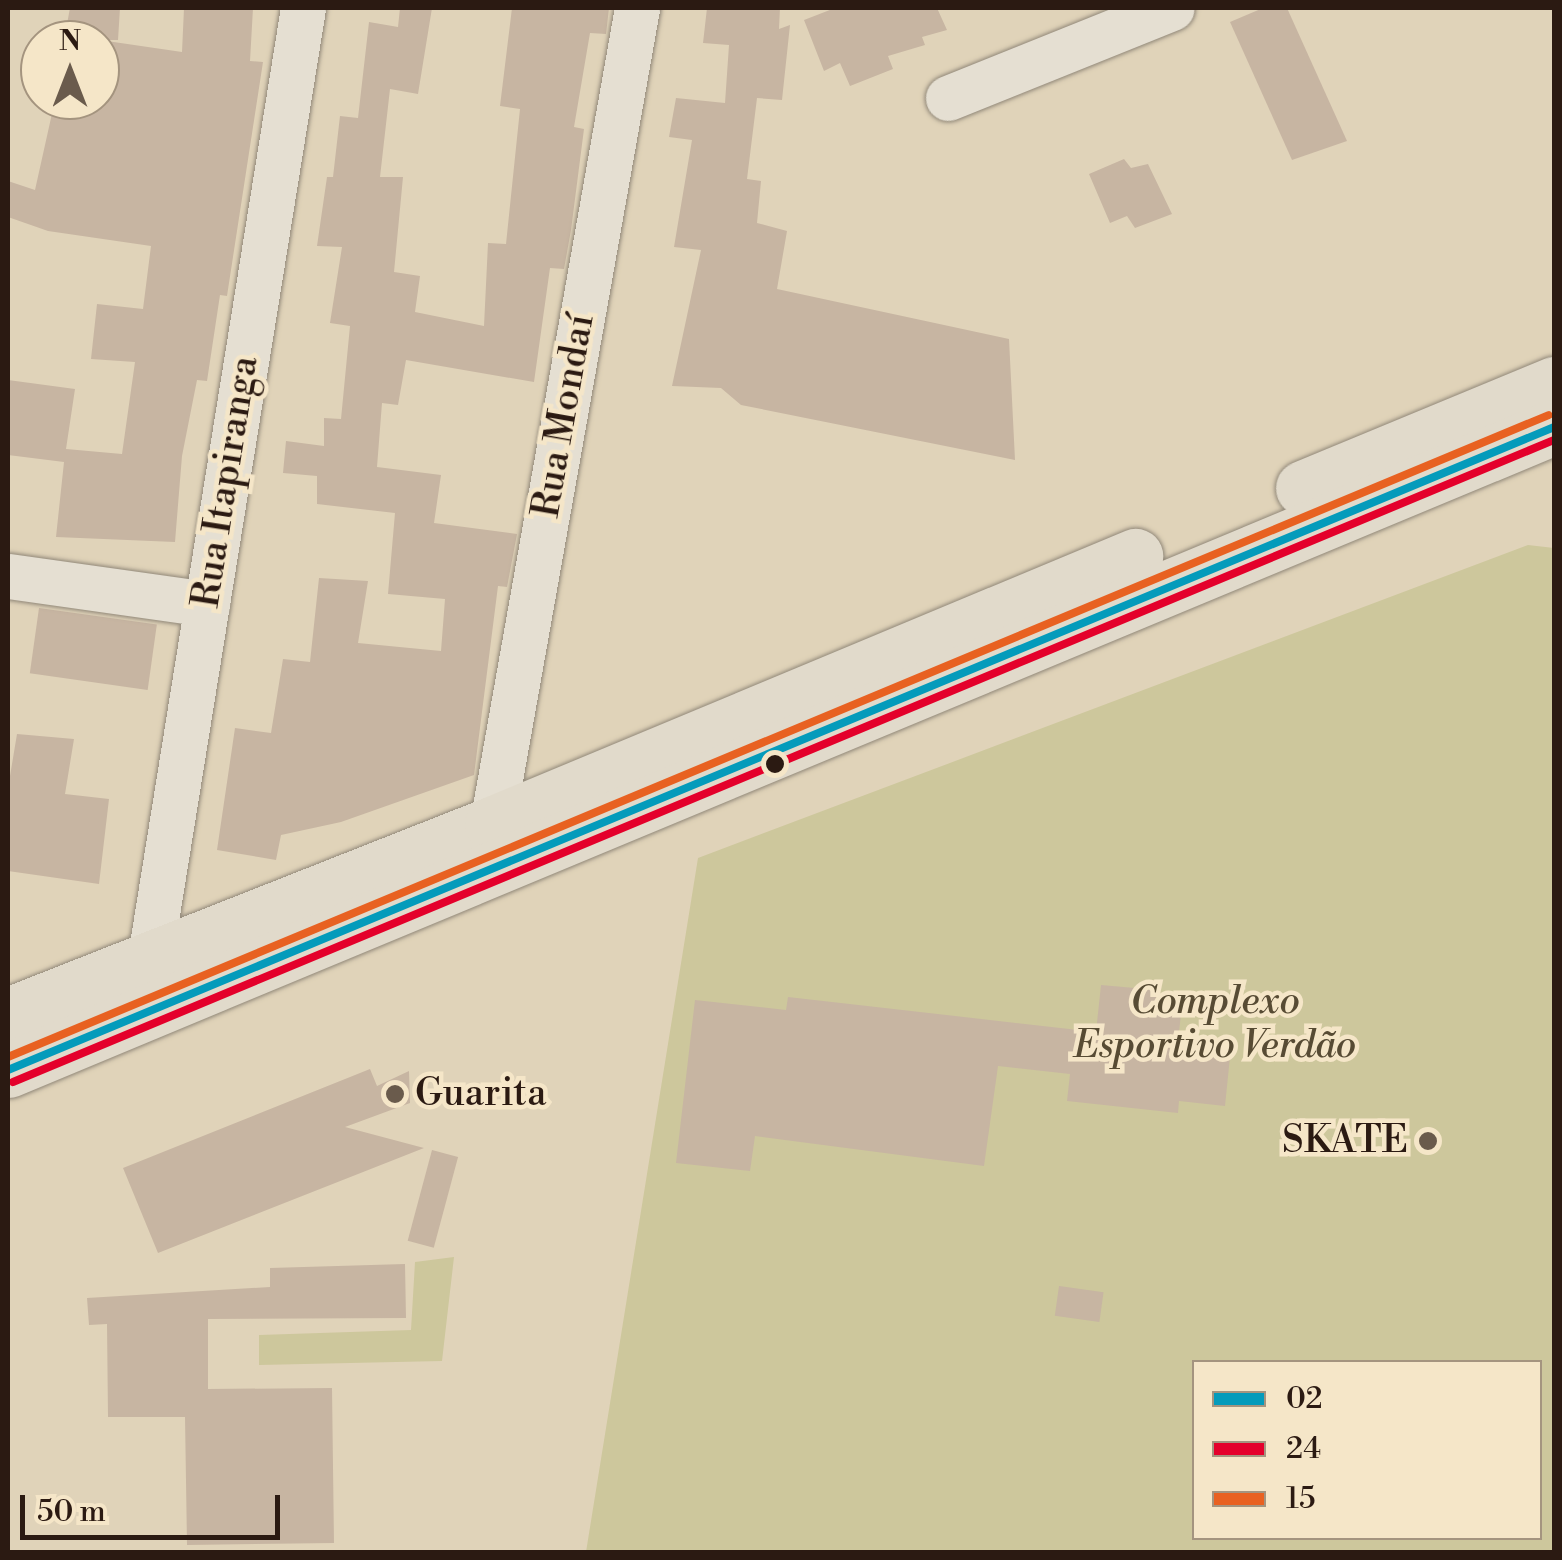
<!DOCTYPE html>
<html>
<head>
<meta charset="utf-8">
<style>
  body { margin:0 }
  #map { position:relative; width:1562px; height:1560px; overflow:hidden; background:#e0d3b9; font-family:"Libre Bodoni",serif }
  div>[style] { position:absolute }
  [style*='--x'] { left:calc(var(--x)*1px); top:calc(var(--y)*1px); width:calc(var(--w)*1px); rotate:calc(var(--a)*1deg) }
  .green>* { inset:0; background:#cdc79c }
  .building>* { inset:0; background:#c7b5a2; transform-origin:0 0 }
  .roads { filter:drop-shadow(0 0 2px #918879) drop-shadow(0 0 2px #918879) }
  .minor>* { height:45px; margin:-22.5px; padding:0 22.5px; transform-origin:22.5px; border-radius:22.5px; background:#e5dfd2 }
  .major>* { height:55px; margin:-27.5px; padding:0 27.5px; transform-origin:27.5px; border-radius:27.5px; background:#e1dacb }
  .bus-1>* { height:8px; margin:-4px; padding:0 4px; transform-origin:4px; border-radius:4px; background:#049bbb }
  .bus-2>* { height:8px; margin:-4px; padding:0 4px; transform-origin:4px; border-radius:4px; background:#e4002b }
  .bus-3>* { height:8px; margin:-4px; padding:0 4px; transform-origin:4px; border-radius:4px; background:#e86121 }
  .dots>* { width:28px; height:28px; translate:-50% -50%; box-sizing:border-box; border:5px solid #f5e6c8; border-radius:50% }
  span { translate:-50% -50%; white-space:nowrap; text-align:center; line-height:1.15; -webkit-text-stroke:9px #f5e6c8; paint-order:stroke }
  .street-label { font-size:38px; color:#2b1a12 }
  .park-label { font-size:38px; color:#574b34; font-style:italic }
  .poi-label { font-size:38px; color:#2b1a12 }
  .left { translate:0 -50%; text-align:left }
  .right { translate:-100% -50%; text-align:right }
  .frame { position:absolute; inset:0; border:10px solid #2b1a12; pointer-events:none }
  .legend { position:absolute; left:1192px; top:1360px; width:350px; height:180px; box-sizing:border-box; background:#f5e6c8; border:2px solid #a4947f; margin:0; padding:12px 18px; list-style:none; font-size:30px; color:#2b1a12 }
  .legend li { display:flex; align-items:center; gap:20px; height:50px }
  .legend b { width:50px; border:2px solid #a4947f }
  .north { position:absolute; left:20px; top:20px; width:100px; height:100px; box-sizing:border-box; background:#f5e6c8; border:2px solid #a4947f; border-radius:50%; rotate:0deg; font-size:28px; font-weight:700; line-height:40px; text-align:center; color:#2b1a12 }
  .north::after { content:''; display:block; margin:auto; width:35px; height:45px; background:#6a5b4c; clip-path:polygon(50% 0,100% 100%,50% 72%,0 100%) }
  .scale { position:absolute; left:20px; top:1495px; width:260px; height:45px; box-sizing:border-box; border:5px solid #2b1a12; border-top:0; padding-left:12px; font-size:30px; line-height:35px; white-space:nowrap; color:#2b1a12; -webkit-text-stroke:8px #f5e6c8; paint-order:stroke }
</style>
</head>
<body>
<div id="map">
  <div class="green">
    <i style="clip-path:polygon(evenodd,1528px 545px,1554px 548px,1554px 1552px,586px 1552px,698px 858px,1528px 545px,1194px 1362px,1540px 1362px,1540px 1538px,1194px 1538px,1194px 1362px)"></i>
    <i style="clip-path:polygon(454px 1257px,442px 1361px,259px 1365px,259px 1335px,411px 1330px,415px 1262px)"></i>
  </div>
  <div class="building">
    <i style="clip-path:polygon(70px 8px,120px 8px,118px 40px,64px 40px)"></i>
    <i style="clip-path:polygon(184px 8px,253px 8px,250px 61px,263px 62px,227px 296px,220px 295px,207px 381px,197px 380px,182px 456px,175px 542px,56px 537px,64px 462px,8px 455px,8px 380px,75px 389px,66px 449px,122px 454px,135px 362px,91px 359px,97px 304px,143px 309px,151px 246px,48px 231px,8px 217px,8px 181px,35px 190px,55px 100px,100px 100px,100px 40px,182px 52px)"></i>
    <i style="clip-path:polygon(400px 8px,432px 8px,418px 94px,390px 89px,380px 177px,403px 177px,394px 272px,420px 276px,415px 312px,484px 326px,488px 243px,506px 244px,520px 109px,500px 106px,512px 8px,609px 8px,606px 34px,590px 33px,574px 127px,584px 129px,571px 230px,564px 269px,550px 268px,534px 382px,406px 360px,398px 405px,382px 403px,377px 467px,441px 475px,434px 523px,517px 534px,507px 587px,498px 586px,474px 775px,341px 822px,281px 835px,276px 860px,217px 850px,235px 728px,271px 733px,283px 659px,310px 662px,319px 578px,368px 581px,358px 643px,441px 651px,445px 599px,388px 594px,395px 513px,317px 504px,317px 476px,283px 473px,286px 441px,324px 446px,324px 418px,341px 419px,350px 326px,330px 323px,342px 247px,317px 246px,327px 177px,333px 177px,340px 116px,358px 118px,369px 22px,398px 27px)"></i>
    <i style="clip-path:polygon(707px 8px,780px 8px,779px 29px,790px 25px,782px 100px,757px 98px,747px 179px,761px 181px,757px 223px,787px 231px,777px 289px,1009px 339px,1015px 460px,741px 405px,721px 388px,672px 386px,701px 250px,674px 247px,692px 140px,669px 137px,676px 98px,725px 103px,729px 45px,703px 43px)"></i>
    <i style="clip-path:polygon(835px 8px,937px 8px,947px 30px,922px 37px,925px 45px,888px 56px,893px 69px,850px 86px,840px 63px,824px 71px,804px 20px)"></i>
    <i style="clip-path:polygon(1263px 8px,1287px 8px,1347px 141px,1292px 160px,1230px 22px)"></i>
    <i style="clip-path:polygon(1124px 159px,1131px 168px,1148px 164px,1172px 214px,1135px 228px,1127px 216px,1110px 223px,1089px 174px)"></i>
    <i style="left:39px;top:608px;width:119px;height:66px;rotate:8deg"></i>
    <i style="clip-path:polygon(17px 734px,74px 739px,65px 794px,109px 799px,99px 884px,8px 871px,8px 788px)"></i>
    <i style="clip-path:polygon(1101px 985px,1157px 990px,1156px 1003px,1182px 1005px,1178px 1041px,1231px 1047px,1225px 1106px,1179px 1101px,1178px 1113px,1067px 1101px,1070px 1074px,998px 1066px,984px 1166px,755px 1136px,750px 1171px,676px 1163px,695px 1000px,786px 1010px,788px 997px,1096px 1032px)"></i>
    <i style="clip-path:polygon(370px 1069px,377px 1086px,409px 1071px,410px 1103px,345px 1127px,424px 1148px,158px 1253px,123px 1168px)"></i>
    <i style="left:432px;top:1150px;width:27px;height:94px;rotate:15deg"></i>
    <i style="clip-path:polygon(405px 1264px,406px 1318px,208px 1319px,208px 1389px,332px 1388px,334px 1543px,187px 1545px,185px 1417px,108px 1417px,107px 1324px,89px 1325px,87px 1298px,270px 1287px,270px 1268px)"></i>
    <i style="left:1059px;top:1286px;width:45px;height:30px;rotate:8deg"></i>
  </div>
  <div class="roads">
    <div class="minor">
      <i style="--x:948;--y:98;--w:241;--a:-21.9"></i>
      <i style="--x:8;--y:576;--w:201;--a:8"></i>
      <i style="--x:492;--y:824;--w:829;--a:-79.92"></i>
      <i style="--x:150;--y:957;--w:961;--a:-80.84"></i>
    </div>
    <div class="major">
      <i style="--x:1303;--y:488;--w:272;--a:-22.5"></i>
      <i style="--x:8;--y:1015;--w:520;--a:-21.54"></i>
      <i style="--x:492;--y:824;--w:697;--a:-22.63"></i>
      <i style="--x:8;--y:1070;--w:1674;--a:-22.58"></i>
    </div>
  </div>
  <div class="bus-1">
    <i style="--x:8;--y:1070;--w:1674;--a:-22.58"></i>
  </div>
  <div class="bus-2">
    <i style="--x:13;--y:1082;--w:1669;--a:-22.62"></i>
  </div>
  <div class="bus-3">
    <i style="--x:8;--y:1057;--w:1669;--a:-22.62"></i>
  </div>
  <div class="dots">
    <i style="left:775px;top:764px;background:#2b1a12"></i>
    <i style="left:395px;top:1094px;background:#6a5b4c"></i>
    <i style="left:1428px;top:1141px;background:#6a5b4c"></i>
  </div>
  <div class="street-label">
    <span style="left:564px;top:416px;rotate:-80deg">Rua Mondaí</span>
    <span style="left:226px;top:482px;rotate:-81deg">Rua Itapiranga</span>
  </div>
  <div class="park-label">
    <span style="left:1215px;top:1024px">Complexo<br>Esportivo Verdão</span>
  </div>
  <div class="poi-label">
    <span class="left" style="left:415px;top:1094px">Guarita</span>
    <span class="right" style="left:1408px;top:1141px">SKATE</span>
  </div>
  <div class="frame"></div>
  <ul class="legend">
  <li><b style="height:12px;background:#049bbb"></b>02</li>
  <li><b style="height:12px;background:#e4002b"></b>24</li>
  <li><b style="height:12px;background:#e86121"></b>15</li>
  </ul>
  <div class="north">N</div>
  <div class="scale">50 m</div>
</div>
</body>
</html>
